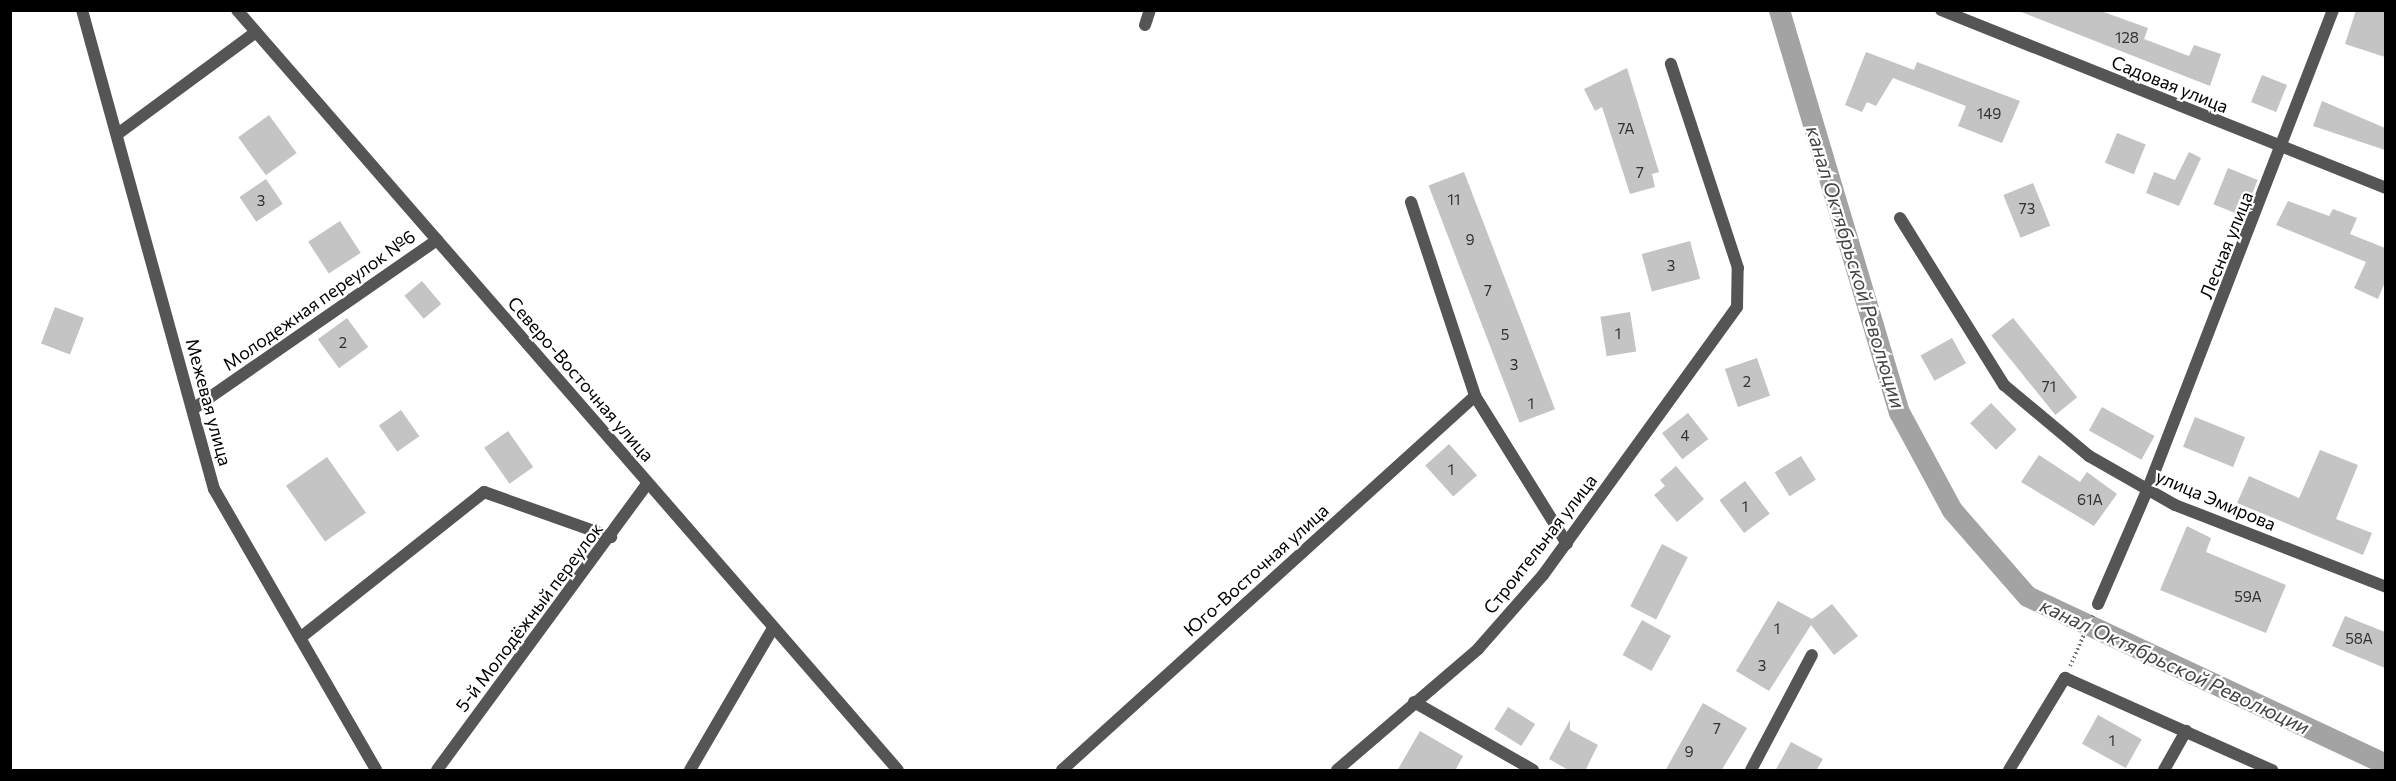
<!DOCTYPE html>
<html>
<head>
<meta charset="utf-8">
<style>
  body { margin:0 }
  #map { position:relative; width:2396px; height:781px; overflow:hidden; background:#fff; font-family:Commissioner,sans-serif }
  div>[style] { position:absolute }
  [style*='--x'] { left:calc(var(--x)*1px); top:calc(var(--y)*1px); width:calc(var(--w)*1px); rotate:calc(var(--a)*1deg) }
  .canal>* { height:21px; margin:-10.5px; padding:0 10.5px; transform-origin:10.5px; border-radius:10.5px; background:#a3a3a3 }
  .building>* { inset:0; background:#c4c4c4; transform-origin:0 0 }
  .path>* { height:4px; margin-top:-2px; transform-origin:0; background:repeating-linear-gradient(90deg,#777 0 1.5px,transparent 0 4.5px) }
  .lane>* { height:12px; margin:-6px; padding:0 6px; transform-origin:6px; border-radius:6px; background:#555 }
  .street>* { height:12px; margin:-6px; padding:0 6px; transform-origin:6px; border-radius:6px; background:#555 }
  span { translate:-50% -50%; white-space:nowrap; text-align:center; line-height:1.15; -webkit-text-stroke:4.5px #fff; paint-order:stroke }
  .number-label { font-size:15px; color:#313131 }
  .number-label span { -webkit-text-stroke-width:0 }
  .street-label { font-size:18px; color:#000 }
  .water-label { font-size:20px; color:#444; font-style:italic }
  .frame { position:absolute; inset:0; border:12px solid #000; pointer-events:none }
</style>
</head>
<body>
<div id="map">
  <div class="canal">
    <i style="--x:1779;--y:10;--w:420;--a:73.4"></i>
    <i style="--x:1899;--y:412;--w:111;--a:61.6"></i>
    <i style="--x:1952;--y:510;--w:114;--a:48.9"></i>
    <i style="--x:2027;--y:596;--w:396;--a:25.1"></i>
  </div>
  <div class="building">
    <i style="clip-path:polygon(2016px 10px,2098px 10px,2148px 28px,2144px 39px,2189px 56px,2194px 45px,2221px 54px,2210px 86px)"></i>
    <i style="clip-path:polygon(2356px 10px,2385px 10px,2385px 57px,2345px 44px)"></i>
    <i style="clip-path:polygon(1866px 52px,1914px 70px,1917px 62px,2020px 101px,2002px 143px,1958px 126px,1966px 106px,1893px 78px,1876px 106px,1867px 102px,1862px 112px,1845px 105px)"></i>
    <i style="clip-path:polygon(1627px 68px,1659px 172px,1652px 174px,1655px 187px,1630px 194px,1602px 107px,1595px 111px,1584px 89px)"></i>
    <i style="left:2262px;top:75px;width:27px;height:29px;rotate:22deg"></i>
    <i style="clip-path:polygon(2322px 101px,2385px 128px,2385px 150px,2313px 126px)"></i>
    <i style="left:269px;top:115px;width:47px;height:38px;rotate:54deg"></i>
    <i style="left:2117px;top:133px;width:31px;height:32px;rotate:22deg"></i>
    <i style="clip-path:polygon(2189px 152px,2201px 158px,2179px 206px,2146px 193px,2154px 172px,2175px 180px)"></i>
    <i style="left:2228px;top:168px;width:32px;height:39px;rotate:22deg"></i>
    <i style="left:1464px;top:172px;width:254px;height:38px;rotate:69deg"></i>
    <i style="left:266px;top:179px;width:30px;height:32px;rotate:56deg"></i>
    <i style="left:2033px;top:183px;width:46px;height:32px;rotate:68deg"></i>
    <i style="clip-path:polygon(2288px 201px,2329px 216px,2333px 209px,2357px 218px,2350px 234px,2385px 248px,2385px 282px,2378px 299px,2354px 288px,2366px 262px,2276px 225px)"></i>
    <i style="left:340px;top:221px;width:38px;height:38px;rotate:57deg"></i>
    <i style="left:1690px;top:241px;width:39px;height:50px;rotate:75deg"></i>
    <i style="left:422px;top:281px;width:30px;height:23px;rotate:50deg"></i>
    <i style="left:55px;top:307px;width:31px;height:39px;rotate:21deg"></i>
    <i style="left:1630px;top:312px;width:40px;height:30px;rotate:81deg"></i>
    <i style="left:347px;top:318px;width:36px;height:36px;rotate:54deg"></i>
    <i style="left:2013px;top:318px;width:102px;height:28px;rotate:51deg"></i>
    <i style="left:1952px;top:338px;width:29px;height:36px;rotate:61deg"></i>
    <i style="left:1757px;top:358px;width:40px;height:34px;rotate:71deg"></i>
    <i style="left:1991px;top:403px;width:37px;height:29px;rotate:46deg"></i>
    <i style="left:2102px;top:407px;width:60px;height:27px;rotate:29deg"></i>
    <i style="left:401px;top:410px;width:32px;height:27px;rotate:55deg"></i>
    <i style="left:1688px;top:413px;width:33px;height:33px;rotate:52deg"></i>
    <i style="left:2195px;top:417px;width:54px;height:32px;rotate:22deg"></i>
    <i style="left:508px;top:431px;width:44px;height:29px;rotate:55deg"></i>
    <i style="left:1449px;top:444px;width:42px;height:32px;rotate:48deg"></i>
    <i style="clip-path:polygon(2320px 450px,2358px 465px,2336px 519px,2372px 533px,2363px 555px,2237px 503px,2249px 476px,2299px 498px)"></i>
    <i style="clip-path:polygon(2039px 455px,2080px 482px,2087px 472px,2117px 494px,2094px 526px,2021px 482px)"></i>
    <i style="left:1801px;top:456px;width:28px;height:31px;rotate:58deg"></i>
    <i style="left:327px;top:457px;width:68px;height:50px;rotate:55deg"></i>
    <i style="clip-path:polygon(1676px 466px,1704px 499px,1677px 522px,1654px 495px,1665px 486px,1660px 480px)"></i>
    <i style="left:1745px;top:481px;width:41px;height:32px;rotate:53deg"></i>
    <i style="clip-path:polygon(2187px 526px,2211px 538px,2206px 552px,2286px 585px,2266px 633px,2160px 590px)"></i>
    <i style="left:1662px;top:544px;width:29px;height:70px;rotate:27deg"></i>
    <i style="clip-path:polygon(1778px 601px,1812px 619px,1832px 604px,1858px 636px,1834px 655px,1811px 625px,1769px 691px,1736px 671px)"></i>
    <i style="clip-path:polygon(2345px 616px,2385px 632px,2385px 668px,2332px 646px)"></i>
    <i style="left:1642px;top:620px;width:33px;height:40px;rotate:29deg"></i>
    <i style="clip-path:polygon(1703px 703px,1747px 728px,1721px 771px,1665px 771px)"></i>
    <i style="left:1508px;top:707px;width:32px;height:26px;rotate:32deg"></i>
    <i style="left:2098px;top:715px;width:50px;height:33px;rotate:29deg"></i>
    <i style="clip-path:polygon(1570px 720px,1570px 730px,1598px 745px,1585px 771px,1570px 771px,1549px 759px)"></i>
    <i style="clip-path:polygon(1420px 731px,1463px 756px,1455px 771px,1397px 771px)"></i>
    <i style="clip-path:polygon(1791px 742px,1823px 759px,1816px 771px,1775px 771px)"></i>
  </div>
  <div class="path">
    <i style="--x:2070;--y:666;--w:56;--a:-65.7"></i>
  </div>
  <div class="lane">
    <i style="--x:2098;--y:604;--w:123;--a:-66.6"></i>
    <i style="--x:2065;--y:678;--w:227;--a:24"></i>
  </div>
  <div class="street">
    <i style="--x:82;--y:10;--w:497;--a:74.6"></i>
    <i style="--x:214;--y:489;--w:324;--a:60"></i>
    <i style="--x:237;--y:10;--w:1007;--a:48.99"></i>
    <i style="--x:1941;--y:10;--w:479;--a:21.8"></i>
    <i style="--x:1145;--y:25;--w:16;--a:-72"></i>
    <i style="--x:119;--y:133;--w:170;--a:-36.4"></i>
    <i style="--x:1411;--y:202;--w:204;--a:71.7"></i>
    <i style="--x:1475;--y:396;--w:174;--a:58.1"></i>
    <i style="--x:1900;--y:218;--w:197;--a:58.1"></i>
    <i style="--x:2004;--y:385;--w:111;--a:39.9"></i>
    <i style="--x:2089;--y:456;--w:99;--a:29.7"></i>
    <i style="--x:2175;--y:505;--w:226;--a:21.2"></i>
    <i style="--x:193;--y:409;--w:297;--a:-34.7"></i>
    <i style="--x:2147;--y:491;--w:516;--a:-68.86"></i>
    <i style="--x:300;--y:638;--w:235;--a:-38.4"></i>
    <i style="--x:484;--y:492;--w:135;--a:19.5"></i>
    <i style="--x:1414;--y:702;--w:137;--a:29.7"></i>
    <i style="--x:437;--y:770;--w:356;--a:-53.7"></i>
    <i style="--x:690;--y:770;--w:164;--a:-59.7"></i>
    <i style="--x:1062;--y:770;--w:557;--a:-42.16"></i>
    <i style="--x:1337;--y:770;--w:186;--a:-40.6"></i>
    <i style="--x:1478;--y:649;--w:98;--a:-48.7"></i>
    <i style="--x:1543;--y:575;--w:331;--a:-54.1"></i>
    <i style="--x:1737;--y:307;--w:39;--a:-89"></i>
    <i style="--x:1738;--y:268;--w:215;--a:-108.2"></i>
    <i style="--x:1751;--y:770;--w:130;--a:-62.1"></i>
    <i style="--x:2009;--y:770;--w:108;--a:-58.7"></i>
    <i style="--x:2164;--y:770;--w:45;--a:-60.6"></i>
  </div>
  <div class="number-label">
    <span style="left:2127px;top:38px">128</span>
    <span style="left:1989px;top:114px">149</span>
    <span style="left:1626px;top:129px">7А</span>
    <span style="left:1640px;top:173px">7</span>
    <span style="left:1454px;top:200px">11</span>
    <span style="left:261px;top:201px">3</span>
    <span style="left:2027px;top:209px">73</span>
    <span style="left:1470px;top:240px">9</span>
    <span style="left:1671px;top:266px">3</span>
    <span style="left:1488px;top:291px">7</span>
    <span style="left:1618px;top:334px">1</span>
    <span style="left:1505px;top:335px">5</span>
    <span style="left:343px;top:343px">2</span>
    <span style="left:1514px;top:365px">3</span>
    <span style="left:1747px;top:382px">2</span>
    <span style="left:2049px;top:387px">71</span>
    <span style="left:1531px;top:404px">1</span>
    <span style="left:1685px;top:436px">4</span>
    <span style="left:1451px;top:470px">1</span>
    <span style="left:2090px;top:500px">61А</span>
    <span style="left:1745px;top:507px">1</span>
    <span style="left:2248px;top:597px">59А</span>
    <span style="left:1777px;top:629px">1</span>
    <span style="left:2359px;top:639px">58А</span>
    <span style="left:1762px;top:666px">3</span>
    <span style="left:1717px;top:729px">7</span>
    <span style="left:2112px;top:741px">1</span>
    <span style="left:1689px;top:752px">9</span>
  </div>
  <div class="street-label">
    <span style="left:2170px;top:84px;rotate:22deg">Садовая улица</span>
    <span style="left:2226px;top:245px;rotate:-68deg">Лесная улица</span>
    <span style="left:319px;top:300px;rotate:-35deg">Молодежная переулок №6</span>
    <span style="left:581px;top:379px;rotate:49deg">Северо-Восточная улица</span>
    <span style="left:209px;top:402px;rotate:75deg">Межевая улица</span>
    <span style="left:2216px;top:500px;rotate:23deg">улица Эмирова</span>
    <span style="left:1540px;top:544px;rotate:-52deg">Строительная улица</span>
    <span style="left:1256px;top:570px;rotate:-42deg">Юго-Восточная улица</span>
    <span style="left:529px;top:617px;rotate:-53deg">5-й Молодёжный переулок</span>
  </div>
  <div class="water-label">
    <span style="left:1856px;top:267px;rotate:73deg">канал Октябрьской Революции</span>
    <span style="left:2175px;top:666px;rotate:25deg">канал Октябрьской Революции</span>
  </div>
  <div class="frame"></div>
</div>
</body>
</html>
